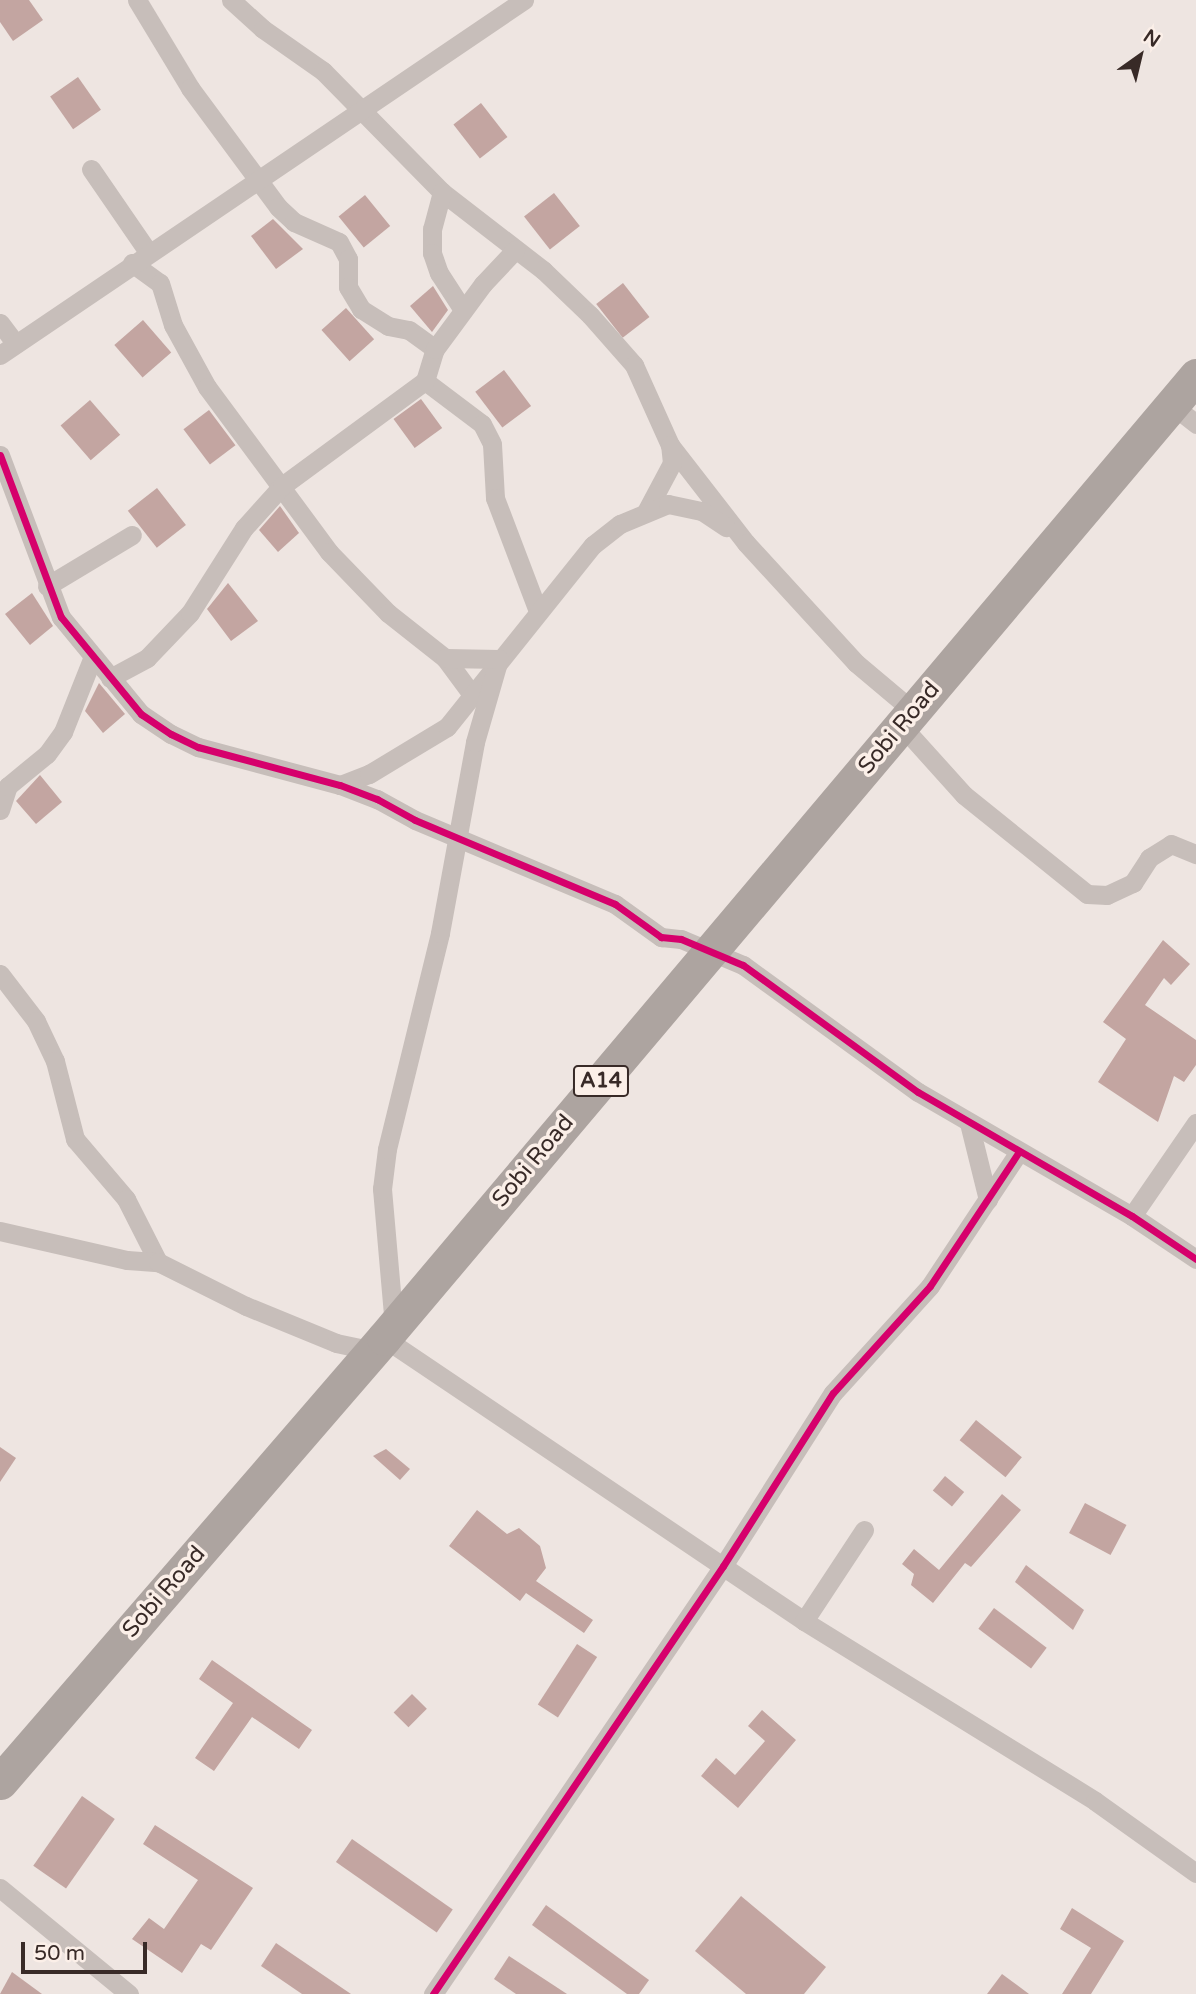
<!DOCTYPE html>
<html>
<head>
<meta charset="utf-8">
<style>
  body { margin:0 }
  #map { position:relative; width:1196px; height:1994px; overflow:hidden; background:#eee5e1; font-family:"Varela Round",sans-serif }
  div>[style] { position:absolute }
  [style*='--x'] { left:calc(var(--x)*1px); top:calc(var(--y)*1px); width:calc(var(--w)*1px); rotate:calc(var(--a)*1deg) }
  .building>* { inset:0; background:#c3a5a1; transform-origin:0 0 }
  .street>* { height:19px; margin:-9.5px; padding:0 9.5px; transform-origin:9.5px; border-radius:9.5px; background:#c7beba }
  .highway>* { height:35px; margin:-17.5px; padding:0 17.5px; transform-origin:17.5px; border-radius:17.5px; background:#ada4a0 }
  .cycleway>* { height:7px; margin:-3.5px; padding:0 3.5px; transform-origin:3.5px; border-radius:3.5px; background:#d6006c }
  span { translate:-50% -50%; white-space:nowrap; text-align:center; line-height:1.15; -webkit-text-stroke:7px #fbefe8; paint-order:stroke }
  .shield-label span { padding:2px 5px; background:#fbefe8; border:2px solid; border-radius:5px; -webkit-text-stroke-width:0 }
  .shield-label { font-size:21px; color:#382a27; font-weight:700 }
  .street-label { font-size:23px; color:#382a27 }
  .north { position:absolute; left:1105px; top:21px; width:70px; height:70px; -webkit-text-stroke:5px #fbefe8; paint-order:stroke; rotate:34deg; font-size:19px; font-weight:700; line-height:28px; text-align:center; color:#382a27 }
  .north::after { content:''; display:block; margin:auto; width:24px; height:32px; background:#382a27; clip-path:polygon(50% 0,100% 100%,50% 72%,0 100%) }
  .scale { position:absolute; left:21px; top:1942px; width:126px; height:32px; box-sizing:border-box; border:4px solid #382a27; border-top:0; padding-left:9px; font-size:21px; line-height:24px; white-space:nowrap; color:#382a27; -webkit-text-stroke:5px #fbefe8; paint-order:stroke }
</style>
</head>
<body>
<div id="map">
  <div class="building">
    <i style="clip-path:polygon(0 0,29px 0,43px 20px,13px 41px,0 22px)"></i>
    <i style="left:78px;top:77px;width:40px;height:34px;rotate:55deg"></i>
    <i style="left:481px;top:103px;width:43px;height:35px;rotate:52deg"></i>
    <i style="left:554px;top:193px;width:42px;height:38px;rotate:52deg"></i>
    <i style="left:365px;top:195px;width:40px;height:34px;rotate:51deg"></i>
    <i style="clip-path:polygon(273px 219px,303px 249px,276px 269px,251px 236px)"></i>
    <i style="left:623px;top:283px;width:43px;height:34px;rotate:52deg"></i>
    <i style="clip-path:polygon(433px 286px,448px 310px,432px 332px,410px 306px)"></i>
    <i style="left:346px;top:308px;width:42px;height:33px;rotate:48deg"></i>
    <i style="left:143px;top:320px;width:43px;height:38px;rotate:49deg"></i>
    <i style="left:504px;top:370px;width:45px;height:36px;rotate:53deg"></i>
    <i style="left:421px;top:399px;width:36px;height:34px;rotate:54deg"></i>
    <i style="left:90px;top:400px;width:46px;height:39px;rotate:49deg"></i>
    <i style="left:209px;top:410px;width:44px;height:32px;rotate:53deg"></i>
    <i style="left:157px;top:488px;width:47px;height:37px;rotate:52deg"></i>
    <i style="clip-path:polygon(280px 506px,299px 533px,278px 552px,259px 530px)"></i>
    <i style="clip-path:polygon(228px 583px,258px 621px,231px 641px,207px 609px)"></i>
    <i style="clip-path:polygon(32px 593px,53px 626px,30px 645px,5px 614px)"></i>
    <i style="clip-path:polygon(99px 683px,125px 714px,103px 733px,85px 711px)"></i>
    <i style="clip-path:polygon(40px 775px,62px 802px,36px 824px,16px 801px)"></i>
    <i style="clip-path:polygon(1163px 940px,1190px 964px,1171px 985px,1164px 978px,1145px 1005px,1196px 1040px,1196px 1065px,1184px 1082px,1174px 1076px,1158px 1122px,1098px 1082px,1126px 1039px,1103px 1022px)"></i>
    <i style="left:976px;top:1420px;width:59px;height:26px;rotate:39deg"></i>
    <i style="clip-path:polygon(0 1447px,16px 1458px,0 1482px)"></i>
    <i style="clip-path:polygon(386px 1449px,410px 1469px,400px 1480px,373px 1456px)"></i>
    <i style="left:945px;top:1476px;width:25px;height:19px;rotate:40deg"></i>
    <i style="clip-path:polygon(1002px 1494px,1021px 1510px,971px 1567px,965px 1563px,933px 1603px,911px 1585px,914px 1574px,902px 1564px,914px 1549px,939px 1570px)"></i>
    <i style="left:1085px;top:1503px;width:47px;height:34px;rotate:28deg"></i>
    <i style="clip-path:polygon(477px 1510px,507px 1534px,519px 1528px,540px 1546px,546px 1568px,536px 1581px,593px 1620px,584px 1633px,526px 1593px,520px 1601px,449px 1546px)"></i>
    <i style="clip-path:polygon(1026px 1565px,1084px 1610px,1073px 1630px,1015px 1582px)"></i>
    <i style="left:994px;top:1608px;width:66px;height:26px;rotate:37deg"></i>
    <i style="left:577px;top:1644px;width:24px;height:72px;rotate:33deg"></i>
    <i style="clip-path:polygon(212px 1660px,312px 1730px,299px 1749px,252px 1717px,214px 1771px,195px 1758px,233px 1703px,199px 1679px)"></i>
    <i style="left:412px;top:1694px;width:21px;height:26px;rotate:45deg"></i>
    <i style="clip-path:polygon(762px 1710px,796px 1740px,738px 1808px,701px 1776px,716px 1758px,735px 1775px,765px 1741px,748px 1726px)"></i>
    <i style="left:82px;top:1796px;width:40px;height:85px;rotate:35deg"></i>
    <i style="clip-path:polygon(155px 1825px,253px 1888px,211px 1950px,201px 1944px,182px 1973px,132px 1939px,149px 1918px,164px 1929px,198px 1880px,143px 1844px)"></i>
    <i style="left:352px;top:1839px;width:123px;height:28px;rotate:35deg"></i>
    <i style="clip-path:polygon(741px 1896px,826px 1967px,804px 1994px,746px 1994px,695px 1951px)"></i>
    <i style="clip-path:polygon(546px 1905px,649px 1980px,639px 1994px,627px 1994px,532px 1925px)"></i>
    <i style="clip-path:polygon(1072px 1908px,1124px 1941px,1091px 1994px,1062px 1994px,1091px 1948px,1060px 1929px)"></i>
    <i style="clip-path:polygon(276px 1943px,351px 1994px,302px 1994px,261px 1966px)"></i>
    <i style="clip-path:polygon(509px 1956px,567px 1994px,516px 1994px,494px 1979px)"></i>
    <i style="clip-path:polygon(12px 1972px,42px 1994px,0 1994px)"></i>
    <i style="clip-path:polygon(1002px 1974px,1029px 1994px,987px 1994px)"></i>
  </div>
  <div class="street">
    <i style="--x:137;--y:0;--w:103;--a:58.9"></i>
    <i style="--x:190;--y:88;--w:148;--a:53.5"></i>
    <i style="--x:278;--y:207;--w:22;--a:43"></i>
    <i style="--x:294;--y:222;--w:49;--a:24"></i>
    <i style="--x:339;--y:242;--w:19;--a:62"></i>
    <i style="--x:348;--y:259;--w:28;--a:90"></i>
    <i style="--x:348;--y:287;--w:26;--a:59"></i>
    <i style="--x:361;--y:309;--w:32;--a:32"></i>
    <i style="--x:388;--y:326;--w:21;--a:11"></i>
    <i style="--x:409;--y:330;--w:32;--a:36"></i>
    <i style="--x:231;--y:0;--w:43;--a:42.2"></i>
    <i style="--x:263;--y:29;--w:73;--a:35"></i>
    <i style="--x:323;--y:71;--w:170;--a:45.5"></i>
    <i style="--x:442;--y:192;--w:128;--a:37.7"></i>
    <i style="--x:543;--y:270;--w:65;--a:43.8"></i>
    <i style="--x:590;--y:315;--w:67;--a:48.7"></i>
    <i style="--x:634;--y:365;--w:88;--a:65.8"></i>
    <i style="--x:670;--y:445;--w:124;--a:52.2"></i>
    <i style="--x:746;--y:543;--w:163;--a:47.5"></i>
    <i style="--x:856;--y:663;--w:75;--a:40.1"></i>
    <i style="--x:91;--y:169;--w:101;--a:55.5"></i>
    <i style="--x:442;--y:192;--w:38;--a:105"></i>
    <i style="--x:432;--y:229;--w:24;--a:90"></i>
    <i style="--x:432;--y:253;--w:21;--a:71"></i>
    <i style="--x:439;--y:273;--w:44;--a:57"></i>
    <i style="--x:132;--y:263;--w:34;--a:36"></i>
    <i style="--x:160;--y:283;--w:44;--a:72.8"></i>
    <i style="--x:173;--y:325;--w:71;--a:61.3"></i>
    <i style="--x:207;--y:387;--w:205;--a:53.5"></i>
    <i style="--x:329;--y:552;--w:85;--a:46"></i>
    <i style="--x:388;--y:613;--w:73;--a:38.3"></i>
    <i style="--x:445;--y:658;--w:47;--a:53.6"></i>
    <i style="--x:0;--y:323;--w:26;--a:53"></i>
    <i style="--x:0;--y:355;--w:633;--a:-34.12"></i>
    <i style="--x:425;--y:381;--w:71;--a:37"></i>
    <i style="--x:482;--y:424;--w:22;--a:63"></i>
    <i style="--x:492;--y:444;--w:54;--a:86.8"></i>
    <i style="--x:495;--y:498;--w:121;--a:69.2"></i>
    <i style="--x:1172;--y:405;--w:31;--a:38"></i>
    <i style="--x:0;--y:455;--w:173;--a:69.4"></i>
    <i style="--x:61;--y:617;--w:126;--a:50.5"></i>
    <i style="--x:141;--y:714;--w:36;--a:34"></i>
    <i style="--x:171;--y:734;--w:30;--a:26"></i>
    <i style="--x:198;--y:747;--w:147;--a:15"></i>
    <i style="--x:340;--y:785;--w:40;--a:21"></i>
    <i style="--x:377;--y:799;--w:43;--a:28.9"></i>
    <i style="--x:415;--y:820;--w:217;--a:22.8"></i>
    <i style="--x:615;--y:904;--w:57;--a:35.7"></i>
    <i style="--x:661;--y:937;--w:20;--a:6"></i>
    <i style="--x:681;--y:939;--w:67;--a:22.8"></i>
    <i style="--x:743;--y:965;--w:216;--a:36"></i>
    <i style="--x:918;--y:1092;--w:247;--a:30.1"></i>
    <i style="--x:1132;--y:1216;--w:77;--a:33.9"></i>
    <i style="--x:647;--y:510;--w:53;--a:-62"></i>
    <i style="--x:672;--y:463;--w:18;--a:-96"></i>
    <i style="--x:47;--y:586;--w:99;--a:-31"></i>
    <i style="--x:110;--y:678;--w:42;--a:-28.4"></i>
    <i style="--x:147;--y:658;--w:62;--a:-46.3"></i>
    <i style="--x:190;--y:613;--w:101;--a:-57.6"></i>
    <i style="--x:244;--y:528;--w:57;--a:-47.9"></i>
    <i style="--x:282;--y:486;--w:177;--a:-36.3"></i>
    <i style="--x:425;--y:381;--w:34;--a:-73"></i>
    <i style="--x:435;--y:349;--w:81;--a:-53.6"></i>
    <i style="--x:483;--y:284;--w:47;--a:-46.7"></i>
    <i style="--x:901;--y:725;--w:94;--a:48"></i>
    <i style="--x:964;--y:795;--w:158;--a:38.8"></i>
    <i style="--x:1087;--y:894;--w:20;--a:3"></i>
    <i style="--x:1107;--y:895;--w:29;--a:-25"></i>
    <i style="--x:1133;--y:883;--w:30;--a:-57"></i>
    <i style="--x:1149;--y:858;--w:26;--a:-32"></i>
    <i style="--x:1171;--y:844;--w:27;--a:22"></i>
    <i style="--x:340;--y:785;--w:31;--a:-21"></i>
    <i style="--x:369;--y:774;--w:91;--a:-31.1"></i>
    <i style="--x:447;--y:727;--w:233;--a:-51.3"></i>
    <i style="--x:593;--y:545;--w:34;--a:-38"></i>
    <i style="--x:620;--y:524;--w:52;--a:-22.6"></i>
    <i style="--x:668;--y:504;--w:35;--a:12"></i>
    <i style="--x:702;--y:511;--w:29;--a:34"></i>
    <i style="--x:0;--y:810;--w:25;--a:-72"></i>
    <i style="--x:8;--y:786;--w:50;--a:-39.4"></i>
    <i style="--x:47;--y:754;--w:27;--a:-54"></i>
    <i style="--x:63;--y:732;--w:79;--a:-68.3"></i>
    <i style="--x:0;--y:974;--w:59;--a:52.5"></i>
    <i style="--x:36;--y:1021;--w:44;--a:64.6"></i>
    <i style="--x:55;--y:1061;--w:81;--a:75.6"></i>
    <i style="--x:75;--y:1139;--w:79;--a:49.6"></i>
    <i style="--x:126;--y:1199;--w:71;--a:63.1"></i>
    <i style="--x:969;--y:1123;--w:79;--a:76.1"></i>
    <i style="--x:1132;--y:1216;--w:113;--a:-55.5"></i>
    <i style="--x:0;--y:1231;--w:130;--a:12.9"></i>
    <i style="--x:127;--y:1260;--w:31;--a:4"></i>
    <i style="--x:158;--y:1262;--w:98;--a:26.6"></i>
    <i style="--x:246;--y:1306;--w:97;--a:22.3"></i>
    <i style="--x:336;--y:1343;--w:38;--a:12"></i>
    <i style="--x:394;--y:1326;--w:138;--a:-95"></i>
    <i style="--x:382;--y:1189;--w:40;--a:-82.9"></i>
    <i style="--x:387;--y:1149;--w:222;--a:-76.2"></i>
    <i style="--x:440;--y:933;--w:194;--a:-79.6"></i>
    <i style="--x:475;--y:742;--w:86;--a:-73.9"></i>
    <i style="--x:499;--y:659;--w:54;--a:-178.9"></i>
    <i style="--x:384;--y:1338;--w:506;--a:33.97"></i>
    <i style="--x:804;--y:1621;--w:342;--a:31.7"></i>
    <i style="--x:1095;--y:1801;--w:124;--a:35.5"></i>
    <i style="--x:804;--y:1621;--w:109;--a:-56.6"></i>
    <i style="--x:0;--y:1888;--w:167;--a:39.4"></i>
    <i style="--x:433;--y:1994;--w:517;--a:-55.88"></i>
    <i style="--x:723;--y:1566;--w:205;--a:-57.6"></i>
    <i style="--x:833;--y:1393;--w:144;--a:-47.8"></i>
    <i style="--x:930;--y:1286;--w:159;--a:-56.5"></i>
  </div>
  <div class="highway">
    <i style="--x:0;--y:1782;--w:587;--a:-49.14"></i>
    <i style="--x:384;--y:1338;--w:1259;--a:-49.83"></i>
  </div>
  <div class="cycleway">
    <i style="--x:0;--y:455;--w:173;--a:69.4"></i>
    <i style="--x:61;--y:617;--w:126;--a:50.5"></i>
    <i style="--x:141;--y:714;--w:36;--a:34"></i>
    <i style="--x:171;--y:734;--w:30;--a:26"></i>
    <i style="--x:198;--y:747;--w:147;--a:15"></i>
    <i style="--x:340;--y:785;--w:40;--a:21"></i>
    <i style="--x:377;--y:799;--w:43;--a:28.9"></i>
    <i style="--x:415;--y:820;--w:217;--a:22.8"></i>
    <i style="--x:615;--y:904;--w:57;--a:35.7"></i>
    <i style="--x:661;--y:937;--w:20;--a:6"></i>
    <i style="--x:681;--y:939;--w:67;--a:22.8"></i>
    <i style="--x:743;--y:965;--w:216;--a:36"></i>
    <i style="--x:918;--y:1092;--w:247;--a:30.1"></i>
    <i style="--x:1132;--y:1216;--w:77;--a:33.9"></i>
    <i style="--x:433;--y:1994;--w:517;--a:-55.88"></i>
    <i style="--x:723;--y:1566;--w:205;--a:-57.6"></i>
    <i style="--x:833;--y:1393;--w:144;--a:-47.8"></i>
    <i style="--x:930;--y:1286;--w:159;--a:-56.5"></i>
  </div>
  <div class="shield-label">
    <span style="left:601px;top:1081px">A14</span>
  </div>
  <div class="street-label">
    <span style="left:899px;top:728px;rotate:-50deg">Sobi Road</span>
    <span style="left:533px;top:1161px;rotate:-50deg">Sobi Road</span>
    <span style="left:164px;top:1592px;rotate:-49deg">Sobi Road</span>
  </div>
  <div class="north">N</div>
  <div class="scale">50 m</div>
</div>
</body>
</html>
